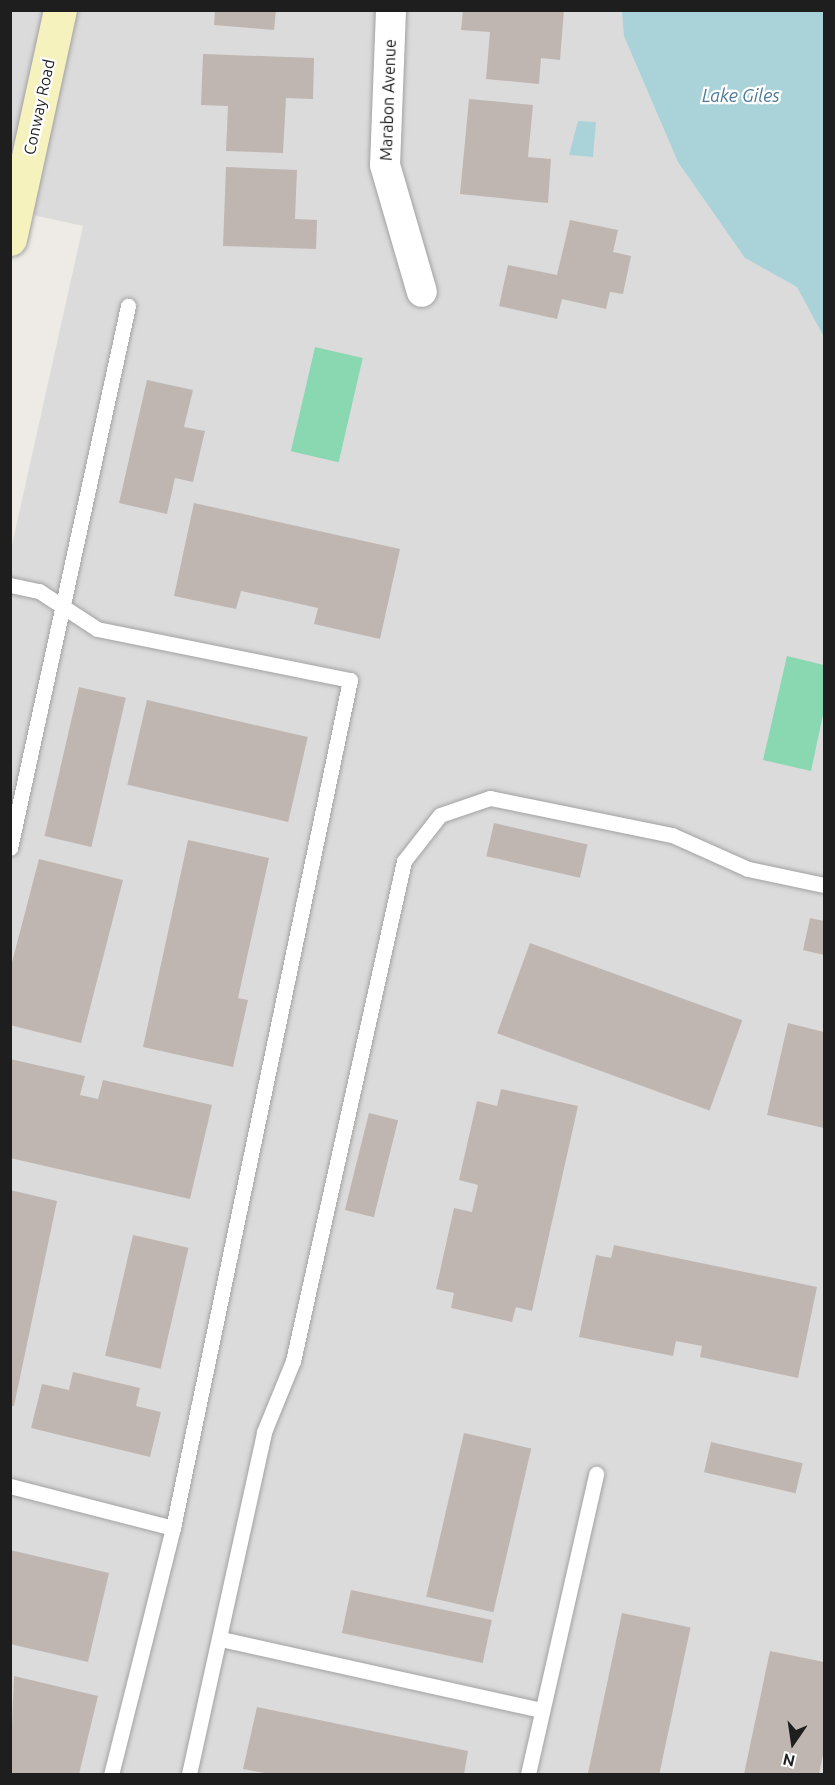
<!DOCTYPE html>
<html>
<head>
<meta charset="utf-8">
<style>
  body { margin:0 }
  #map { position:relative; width:835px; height:1785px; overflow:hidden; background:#eeeae5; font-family:Ubuntu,sans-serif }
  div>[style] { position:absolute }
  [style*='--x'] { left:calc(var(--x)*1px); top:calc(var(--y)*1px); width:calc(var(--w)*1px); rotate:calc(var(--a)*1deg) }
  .residential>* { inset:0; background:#dcdbdb }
  .pitch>* { inset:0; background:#89d8b1; transform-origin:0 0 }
  .water>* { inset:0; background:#a9d3d9 }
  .building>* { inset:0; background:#bfb6b2; transform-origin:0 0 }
  .roads { filter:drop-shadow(0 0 2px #a2a2a2) drop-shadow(0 0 2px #a2a2a2) }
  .service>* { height:15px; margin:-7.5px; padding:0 7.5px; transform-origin:7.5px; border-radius:7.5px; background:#fff }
  .minor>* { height:30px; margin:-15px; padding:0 15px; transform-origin:15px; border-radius:15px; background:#fff }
  .secondary>* { height:33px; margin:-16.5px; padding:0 16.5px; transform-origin:16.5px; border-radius:16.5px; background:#f5f2bd }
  span { translate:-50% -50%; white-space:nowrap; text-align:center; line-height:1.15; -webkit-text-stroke:4.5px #fff; paint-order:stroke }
  .street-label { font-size:16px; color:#1e1e1e }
  .water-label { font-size:18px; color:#4c7998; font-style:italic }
  .frame { position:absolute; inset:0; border:12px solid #1e1e1e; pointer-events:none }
  .north { position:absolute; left:763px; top:1713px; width:60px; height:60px; -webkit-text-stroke:4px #fff; paint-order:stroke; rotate:193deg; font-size:16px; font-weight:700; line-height:24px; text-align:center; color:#1e1e1e }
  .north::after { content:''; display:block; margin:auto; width:21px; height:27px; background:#1e1e1e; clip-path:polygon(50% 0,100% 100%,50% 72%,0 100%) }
</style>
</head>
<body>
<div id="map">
  <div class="residential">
    <i style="clip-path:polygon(11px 11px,824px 11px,824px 1774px,11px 1774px,10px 554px,83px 226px,11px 210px)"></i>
  </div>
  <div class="pitch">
    <i style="left:315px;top:347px;width:49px;height:107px;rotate:13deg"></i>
    <i style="clip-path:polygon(787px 656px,824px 665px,824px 710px,811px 771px,763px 760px)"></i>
  </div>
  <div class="water">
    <i style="clip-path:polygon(622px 11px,824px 11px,824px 337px,797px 287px,745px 258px,678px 162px,624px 36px)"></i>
    <i style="clip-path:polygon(578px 121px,596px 122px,593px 157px,569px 155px)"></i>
  </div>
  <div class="building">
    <i style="clip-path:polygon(215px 10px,276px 10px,274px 30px,214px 25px)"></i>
    <i style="clip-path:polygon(463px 10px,564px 10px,560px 60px,541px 58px,539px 84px,486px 79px,490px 32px,461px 30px)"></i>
    <i style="clip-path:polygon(203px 54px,314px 58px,313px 99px,286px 98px,283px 153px,226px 151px,228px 106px,201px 105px)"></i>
    <i style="clip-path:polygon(469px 99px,533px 105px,528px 157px,551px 159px,548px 203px,460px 194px)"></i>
    <i style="clip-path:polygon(226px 167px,297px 170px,295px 219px,317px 220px,316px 249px,223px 246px)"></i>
    <i style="clip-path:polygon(570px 220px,618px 230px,613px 252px,631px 256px,623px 294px,610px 292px,606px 309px,562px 299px,557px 319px,499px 306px,508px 265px,557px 275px)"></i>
    <i style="clip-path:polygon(147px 380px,193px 390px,184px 427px,205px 431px,193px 482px,175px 478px,167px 514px,119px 503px)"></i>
    <i style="clip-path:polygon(194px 503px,400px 549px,380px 639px,314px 624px,318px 608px,241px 591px,236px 609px,174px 596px)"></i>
    <i style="left:79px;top:687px;width:48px;height:153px;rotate:13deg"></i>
    <i style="left:147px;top:700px;width:165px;height:87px;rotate:13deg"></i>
    <i style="left:494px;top:823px;width:96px;height:34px;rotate:13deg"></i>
    <i style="clip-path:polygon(188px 840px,269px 858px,238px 998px,248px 1000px,233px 1067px,143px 1047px)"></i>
    <i style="clip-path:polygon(39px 859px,123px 880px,81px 1043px,10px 1025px,10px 970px)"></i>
    <i style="clip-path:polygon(810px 918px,824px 921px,824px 955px,803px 950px)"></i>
    <i style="left:530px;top:943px;width:226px;height:96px;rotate:20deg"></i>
    <i style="clip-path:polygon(788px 1023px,824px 1032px,824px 1128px,767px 1115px)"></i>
    <i style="clip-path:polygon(10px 1059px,85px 1076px,80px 1095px,98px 1099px,103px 1080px,212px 1105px,190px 1199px,10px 1158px)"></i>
    <i style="clip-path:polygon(501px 1089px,578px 1106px,532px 1311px,516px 1307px,512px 1322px,451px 1308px,454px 1293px,436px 1289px,454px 1208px,472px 1212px,478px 1185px,459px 1180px,477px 1101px,497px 1106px)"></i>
    <i style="left:369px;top:1113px;width:30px;height:100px;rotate:14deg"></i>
    <i style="clip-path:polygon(10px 1190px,57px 1201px,14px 1406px,10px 1406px)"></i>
    <i style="left:133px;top:1235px;width:57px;height:124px;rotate:13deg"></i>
    <i style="clip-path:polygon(614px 1245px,817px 1287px,798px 1378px,700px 1357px,702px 1346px,676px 1341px,673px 1356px,579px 1337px,596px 1255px,611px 1258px)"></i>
    <i style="clip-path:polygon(73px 1372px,140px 1388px,136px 1406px,161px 1412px,150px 1457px,31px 1428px,42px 1384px,69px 1390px)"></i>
    <i style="left:464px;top:1433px;width:69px;height:168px;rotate:13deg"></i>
    <i style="left:711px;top:1442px;width:94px;height:31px;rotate:13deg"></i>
    <i style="clip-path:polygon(10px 1550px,109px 1573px,88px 1662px,10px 1644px)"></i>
    <i style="left:351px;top:1590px;width:144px;height:44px;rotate:12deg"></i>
    <i style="left:622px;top:1613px;width:70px;height:165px;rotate:12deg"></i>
    <i style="clip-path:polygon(770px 1651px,824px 1662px,824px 1750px,819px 1774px,744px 1774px)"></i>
    <i style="clip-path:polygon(14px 1676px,98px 1696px,79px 1774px,10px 1774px)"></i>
    <i style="clip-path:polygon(257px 1707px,468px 1751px,464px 1774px,269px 1774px,243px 1769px)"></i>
  </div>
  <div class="roads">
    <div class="service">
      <i style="--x:10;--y:585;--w:30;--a:12"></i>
      <i style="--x:39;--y:591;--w:69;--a:33.2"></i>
      <i style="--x:97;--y:629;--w:258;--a:11.4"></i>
      <i style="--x:350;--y:680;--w:866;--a:101.79"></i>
      <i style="--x:173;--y:1528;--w:254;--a:104.1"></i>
      <i style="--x:10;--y:848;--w:555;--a:-77.72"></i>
      <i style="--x:10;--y:1486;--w:168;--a:14.4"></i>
      <i style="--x:221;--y:1639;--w:329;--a:12.5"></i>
      <i style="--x:189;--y:1774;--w:350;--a:-77.6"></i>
      <i style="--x:264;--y:1432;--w:77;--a:-67.8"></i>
      <i style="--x:293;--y:1361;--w:512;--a:-77.48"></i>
      <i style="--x:404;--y:861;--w:58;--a:-52"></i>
      <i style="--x:440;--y:815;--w:53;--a:-18.8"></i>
      <i style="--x:490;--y:798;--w:186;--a:11.5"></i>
      <i style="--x:672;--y:835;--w:83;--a:24.1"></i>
      <i style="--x:748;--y:869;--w:78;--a:11.9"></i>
      <i style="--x:528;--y:1774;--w:308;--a:-77.2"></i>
    </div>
    <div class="minor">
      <i style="--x:391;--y:10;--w:155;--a:92.2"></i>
      <i style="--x:385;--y:165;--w:132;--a:73.8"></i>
    </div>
    <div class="secondary">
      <i style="--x:10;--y:239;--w:234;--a:-77.7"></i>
    </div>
  </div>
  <div class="street-label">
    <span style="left:388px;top:100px;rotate:-88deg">Marabon Avenue</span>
    <span style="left:39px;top:107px;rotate:-78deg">Conway Road</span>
  </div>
  <div class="water-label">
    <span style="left:741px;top:95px">Lake Giles</span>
  </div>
  <div class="frame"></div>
  <div class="north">N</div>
</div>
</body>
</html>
